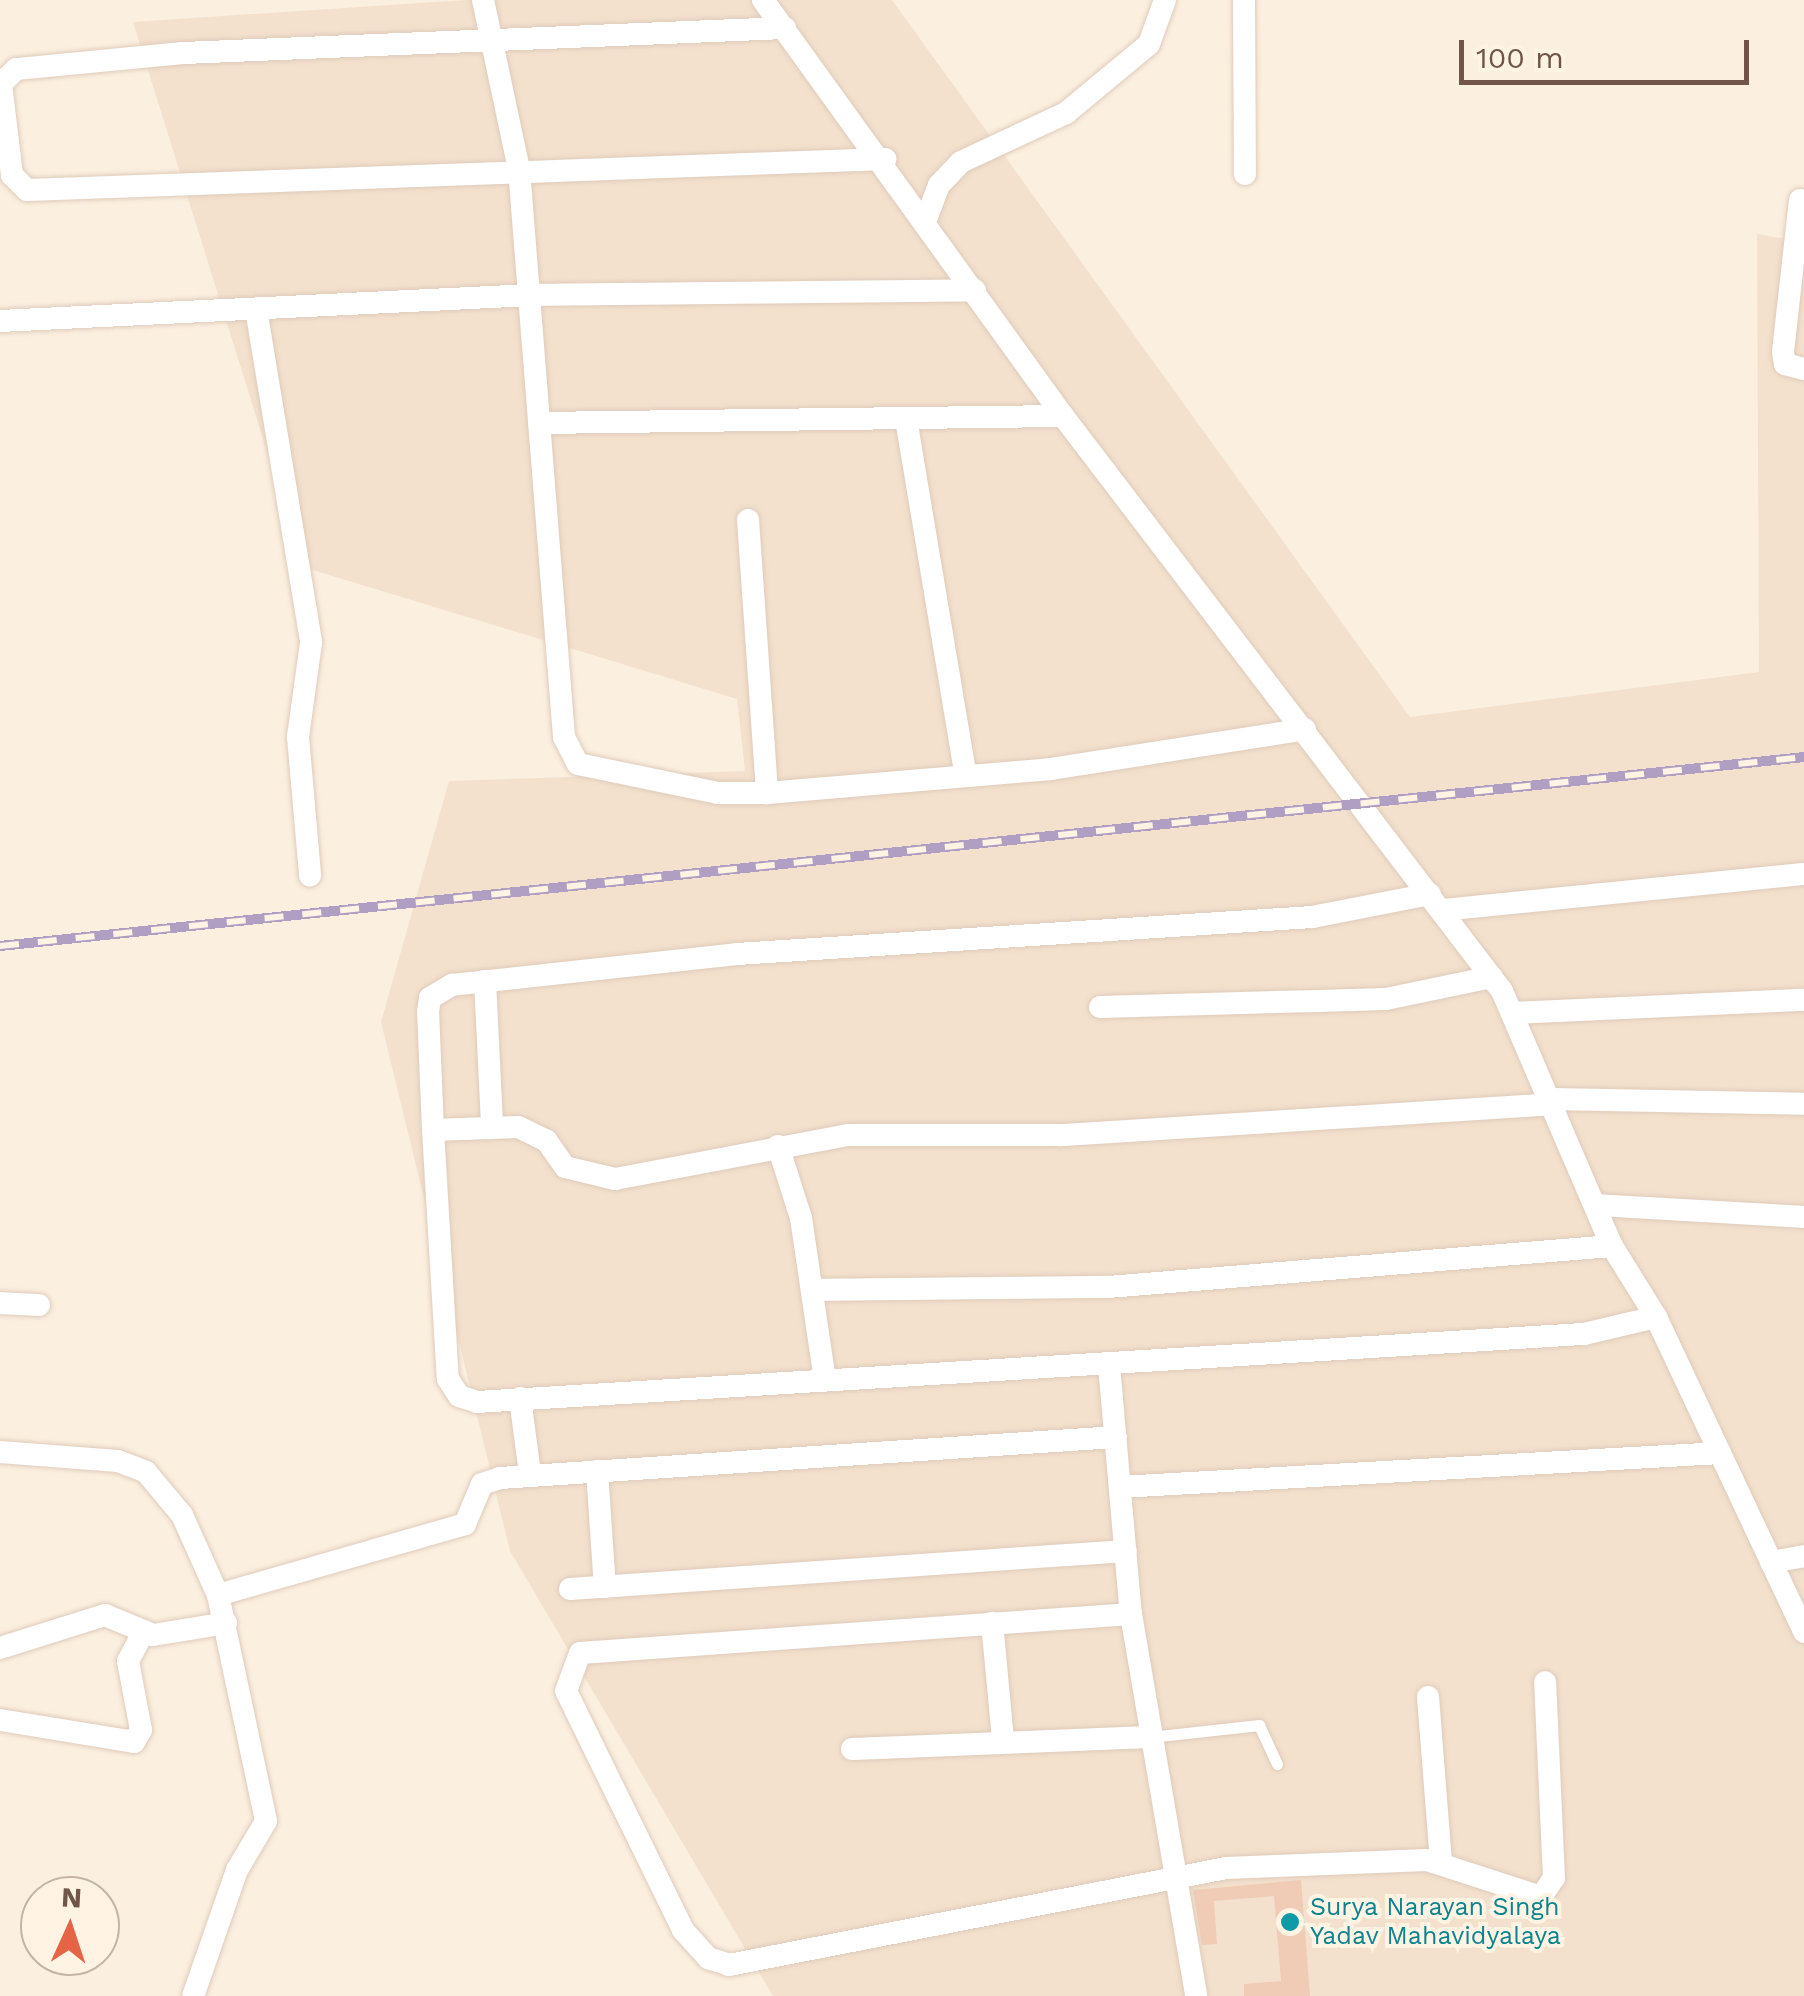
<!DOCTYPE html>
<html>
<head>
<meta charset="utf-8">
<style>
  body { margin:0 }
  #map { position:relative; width:1804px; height:1996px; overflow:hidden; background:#fbefdf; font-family:"Work Sans",sans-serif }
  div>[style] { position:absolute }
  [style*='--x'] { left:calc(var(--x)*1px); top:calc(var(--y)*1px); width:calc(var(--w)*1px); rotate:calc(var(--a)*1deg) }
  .residential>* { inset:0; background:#f3e1cd }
  .building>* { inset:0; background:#f0ccb7 }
  .roads { filter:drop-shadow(0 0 2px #dfcbbb) drop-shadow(0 0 2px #dfcbbb) }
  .lane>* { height:11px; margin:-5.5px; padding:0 5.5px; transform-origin:5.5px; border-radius:5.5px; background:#fff }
  .street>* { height:22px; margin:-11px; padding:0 11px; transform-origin:11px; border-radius:11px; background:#fff }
  .rail>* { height:10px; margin-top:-5px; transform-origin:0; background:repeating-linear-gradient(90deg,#fff4e4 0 19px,#b19fc3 0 38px); box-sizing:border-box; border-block:2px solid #b19fc3 }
  .dots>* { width:28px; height:28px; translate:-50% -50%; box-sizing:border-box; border:5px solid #fff4e4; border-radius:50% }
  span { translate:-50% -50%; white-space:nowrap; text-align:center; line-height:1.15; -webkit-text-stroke:8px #fff4e4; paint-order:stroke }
  .culture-label { font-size:25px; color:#0d838f }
  .left { translate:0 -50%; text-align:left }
  .north { position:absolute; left:20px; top:1876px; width:100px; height:100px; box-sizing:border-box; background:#fff4e4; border:2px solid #c6b4a6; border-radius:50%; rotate:3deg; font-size:28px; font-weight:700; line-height:40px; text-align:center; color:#705548 }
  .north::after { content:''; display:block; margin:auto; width:35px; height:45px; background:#e46445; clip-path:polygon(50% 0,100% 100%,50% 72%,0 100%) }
  .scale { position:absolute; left:1459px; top:40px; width:290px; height:45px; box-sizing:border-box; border:5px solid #705548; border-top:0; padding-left:12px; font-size:30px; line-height:35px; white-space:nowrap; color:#705548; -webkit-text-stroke:8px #fff4e4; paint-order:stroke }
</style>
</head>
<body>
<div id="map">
  <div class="residential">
    <i style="clip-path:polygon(465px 0,892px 0,1410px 717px,1759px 672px,1757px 234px,1804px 242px,1804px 1996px,773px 1996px,510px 1551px,381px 1022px,449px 781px,745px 771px,737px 699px,303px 567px,133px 22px)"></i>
  </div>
  <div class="building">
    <i style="clip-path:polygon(1301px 1880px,1310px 1996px,1244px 1996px,1244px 1984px,1281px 1981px,1274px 1896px,1214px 1901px,1217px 1944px,1202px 1945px,1193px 1890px)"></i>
  </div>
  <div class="roads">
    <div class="lane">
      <i style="--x:1150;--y:1737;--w:110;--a:-6.3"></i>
      <i style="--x:1259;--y:1725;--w:43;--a:65.2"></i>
    </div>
    <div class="street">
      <i style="--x:483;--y:0;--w:173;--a:78"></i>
      <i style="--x:519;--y:169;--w:570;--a:85.47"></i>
      <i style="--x:564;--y:737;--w:30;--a:63"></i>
      <i style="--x:578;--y:764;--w:143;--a:11.7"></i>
      <i style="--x:718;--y:793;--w:49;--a:0"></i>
      <i style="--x:767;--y:793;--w:285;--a:-4.8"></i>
      <i style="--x:1051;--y:769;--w:257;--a:-8.9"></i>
      <i style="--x:763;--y:0;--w:513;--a:54.2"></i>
      <i style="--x:1063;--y:416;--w:723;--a:52.64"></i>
      <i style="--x:1502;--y:991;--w:278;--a:66.7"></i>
      <i style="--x:1612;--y:1246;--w:84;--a:58.2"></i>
      <i style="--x:1656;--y:1317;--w:348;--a:64.8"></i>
      <i style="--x:1244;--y:0;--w:174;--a:89.7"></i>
      <i style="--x:785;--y:28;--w:603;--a:177.62"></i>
      <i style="--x:183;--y:53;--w:168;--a:174.5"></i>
      <i style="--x:16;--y:69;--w:21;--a:135"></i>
      <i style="--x:1;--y:84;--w:92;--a:83.1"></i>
      <i style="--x:12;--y:175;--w:21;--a:45"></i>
      <i style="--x:27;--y:190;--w:29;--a:-2"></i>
      <i style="--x:56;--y:189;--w:830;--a:-2.07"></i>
      <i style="--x:1800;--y:200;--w:153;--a:96.4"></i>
      <i style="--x:1783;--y:352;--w:12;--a:81"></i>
      <i style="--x:1785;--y:364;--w:20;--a:15"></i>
      <i style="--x:926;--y:219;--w:36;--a:-69"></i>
      <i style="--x:939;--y:185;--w:32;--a:-46"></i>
      <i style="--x:961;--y:162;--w:116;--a:-25"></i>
      <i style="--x:1066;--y:113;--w:108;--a:-39.7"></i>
      <i style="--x:1149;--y:44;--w:47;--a:-70"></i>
      <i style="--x:256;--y:309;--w:338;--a:80.6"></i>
      <i style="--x:311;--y:643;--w:95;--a:97.9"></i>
      <i style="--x:298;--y:737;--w:139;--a:85"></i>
      <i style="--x:0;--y:321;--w:533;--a:-2.8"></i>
      <i style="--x:532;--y:295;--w:443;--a:-0.6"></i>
      <i style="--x:906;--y:419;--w:356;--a:80.5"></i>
      <i style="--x:539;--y:423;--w:524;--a:-0.77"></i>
      <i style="--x:748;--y:520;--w:274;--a:86"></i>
      <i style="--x:1442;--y:910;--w:364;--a:-5.7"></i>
      <i style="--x:485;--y:981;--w:143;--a:87.2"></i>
      <i style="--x:1100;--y:1007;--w:286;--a:-1.6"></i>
      <i style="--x:1386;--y:999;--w:108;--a:-11.7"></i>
      <i style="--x:1513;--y:1013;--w:291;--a:-2.6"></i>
      <i style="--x:1553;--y:1099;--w:251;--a:1.1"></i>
      <i style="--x:1556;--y:1104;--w:497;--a:176.4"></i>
      <i style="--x:1060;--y:1135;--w:212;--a:180"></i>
      <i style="--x:848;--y:1135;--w:237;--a:169.3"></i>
      <i style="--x:615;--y:1179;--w:51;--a:-166.5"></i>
      <i style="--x:565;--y:1167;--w:32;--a:-125"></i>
      <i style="--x:547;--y:1141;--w:32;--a:-154"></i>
      <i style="--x:518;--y:1127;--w:85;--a:178"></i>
      <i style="--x:433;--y:1130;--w:249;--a:86.6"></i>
      <i style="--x:448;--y:1379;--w:20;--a:57"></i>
      <i style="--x:459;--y:1396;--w:19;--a:18"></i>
      <i style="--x:477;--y:1402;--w:1109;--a:-3.52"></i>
      <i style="--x:1584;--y:1334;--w:74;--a:-13.3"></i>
      <i style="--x:433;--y:1130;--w:118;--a:-92.4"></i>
      <i style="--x:428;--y:1012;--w:14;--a:-82"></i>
      <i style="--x:430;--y:998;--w:26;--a:-31"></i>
      <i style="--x:452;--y:985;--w:287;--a:-6.2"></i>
      <i style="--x:737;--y:954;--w:576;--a:-3.68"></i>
      <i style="--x:1312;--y:917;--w:120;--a:-11"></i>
      <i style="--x:778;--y:1146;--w:76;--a:72.3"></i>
      <i style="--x:801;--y:1218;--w:158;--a:81.6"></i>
      <i style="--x:1596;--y:1205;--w:208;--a:3.3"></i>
      <i style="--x:813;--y:1290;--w:295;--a:-0.6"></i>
      <i style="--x:1108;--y:1287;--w:506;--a:-4.65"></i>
      <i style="--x:0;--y:1303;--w:39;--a:3"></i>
      <i style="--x:1109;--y:1365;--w:250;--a:85"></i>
      <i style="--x:1131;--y:1614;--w:387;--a:80.3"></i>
      <i style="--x:520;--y:1398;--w:77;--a:82.5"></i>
      <i style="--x:0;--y:1452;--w:118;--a:4.4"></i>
      <i style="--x:118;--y:1461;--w:30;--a:21"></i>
      <i style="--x:146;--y:1472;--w:56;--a:50.1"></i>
      <i style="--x:182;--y:1515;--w:88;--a:65.8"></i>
      <i style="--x:218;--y:1595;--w:231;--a:78"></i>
      <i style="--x:266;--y:1821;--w:57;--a:120.6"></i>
      <i style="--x:237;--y:1870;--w:133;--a:109.2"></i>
      <i style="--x:597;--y:1471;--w:116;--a:86.1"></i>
      <i style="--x:1120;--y:1487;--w:601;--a:-3.24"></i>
      <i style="--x:1771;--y:1562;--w:34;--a:-10"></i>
      <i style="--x:570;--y:1589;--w:557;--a:-3.91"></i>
      <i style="--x:218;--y:1595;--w:257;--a:-16"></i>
      <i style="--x:465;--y:1524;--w:43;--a:-67"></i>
      <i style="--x:482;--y:1484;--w:19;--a:-18"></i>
      <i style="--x:500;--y:1478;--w:617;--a:-3.81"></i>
      <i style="--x:1131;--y:1614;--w:552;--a:175.95"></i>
      <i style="--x:580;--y:1653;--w:40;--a:110.2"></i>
      <i style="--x:566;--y:1691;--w:266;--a:63.9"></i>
      <i style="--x:683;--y:1930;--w:38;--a:48"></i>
      <i style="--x:708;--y:1958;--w:22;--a:18"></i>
      <i style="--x:729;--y:1965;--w:506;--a:-11.04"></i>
      <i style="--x:1226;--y:1868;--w:201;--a:-2.3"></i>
      <i style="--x:1427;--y:1860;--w:120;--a:18"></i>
      <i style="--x:1541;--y:1897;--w:23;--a:-56"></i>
      <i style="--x:1554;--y:1878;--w:196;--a:-92.6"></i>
      <i style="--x:992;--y:1623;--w:118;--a:84.6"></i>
      <i style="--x:0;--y:1648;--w:110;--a:-17.4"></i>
      <i style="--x:105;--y:1615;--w:52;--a:22.6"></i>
      <i style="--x:153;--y:1635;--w:74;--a:-9.3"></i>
      <i style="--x:1428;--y:1697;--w:167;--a:85.5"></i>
      <i style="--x:0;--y:1720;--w:136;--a:9.3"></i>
      <i style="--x:134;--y:1742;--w:14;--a:-60"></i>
      <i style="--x:141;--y:1730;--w:70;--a:-100.7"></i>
      <i style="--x:128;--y:1661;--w:32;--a:-62"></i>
      <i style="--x:852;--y:1749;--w:298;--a:-2.3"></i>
    </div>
  </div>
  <div class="rail">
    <i style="--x:0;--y:946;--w:1814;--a:-5.98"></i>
  </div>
  <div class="dots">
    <i style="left:1290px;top:1922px;background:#0f9aa8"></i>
  </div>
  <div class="culture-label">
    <span class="left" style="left:1310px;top:1922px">Surya Narayan Singh<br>Yadav Mahavidyalaya</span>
  </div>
  <div class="north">N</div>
  <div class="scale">100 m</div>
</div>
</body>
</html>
